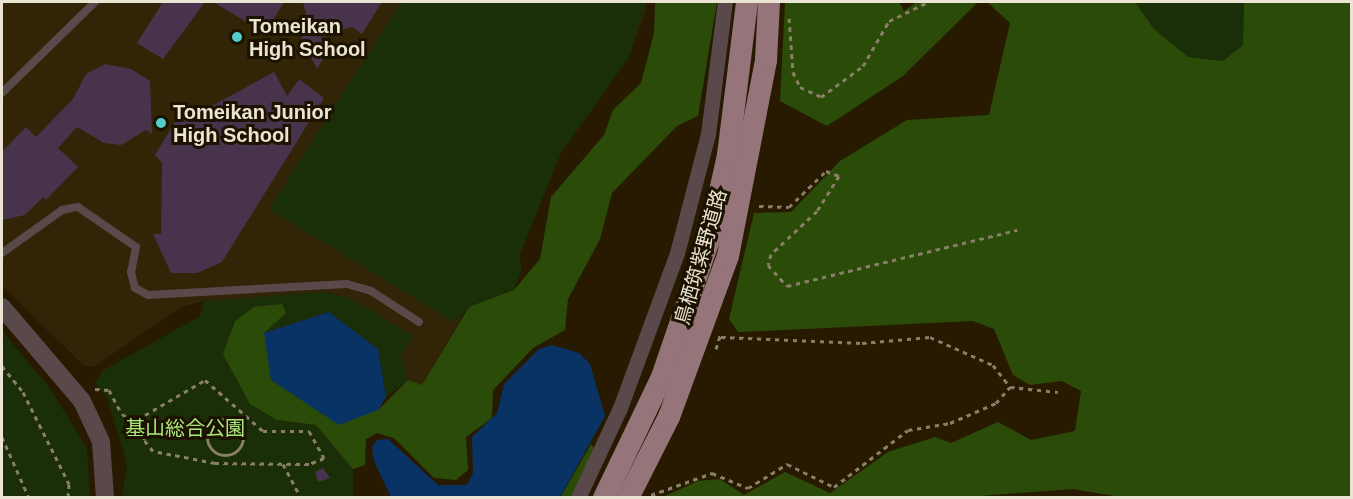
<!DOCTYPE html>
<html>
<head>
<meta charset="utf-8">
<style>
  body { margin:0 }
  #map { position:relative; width:1353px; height:499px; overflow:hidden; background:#271a00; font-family:Helvetica,"Noto Sans JP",sans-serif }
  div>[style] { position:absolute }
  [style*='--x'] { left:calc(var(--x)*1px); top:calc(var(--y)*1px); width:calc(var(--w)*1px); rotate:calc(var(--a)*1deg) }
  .built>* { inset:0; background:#312407 }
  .green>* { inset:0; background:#1a2e08 }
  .forest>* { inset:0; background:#2b4c09 }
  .water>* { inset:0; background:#093365 }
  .building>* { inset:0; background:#48334c }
  .path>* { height:3px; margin-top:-1.5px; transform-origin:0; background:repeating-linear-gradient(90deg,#897e68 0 4.5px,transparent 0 9px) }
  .path>.ring { margin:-1.5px; padding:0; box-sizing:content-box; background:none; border:3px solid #897e68; border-radius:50% }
  .service>* { height:8px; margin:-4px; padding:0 4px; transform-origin:4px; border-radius:4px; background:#59494b }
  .minor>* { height:15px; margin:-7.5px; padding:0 7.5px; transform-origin:7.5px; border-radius:7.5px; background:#59494b }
  .tertiary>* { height:18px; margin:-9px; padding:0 9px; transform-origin:9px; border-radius:9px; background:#59494b }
  .primary>* { height:22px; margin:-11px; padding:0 11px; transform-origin:11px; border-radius:11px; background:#95747a }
  .dots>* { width:16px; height:16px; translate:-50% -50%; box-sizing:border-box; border:3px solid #1c1200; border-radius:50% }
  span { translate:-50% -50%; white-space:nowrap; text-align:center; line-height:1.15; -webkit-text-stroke:6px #1c1200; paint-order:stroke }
  .poi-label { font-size:20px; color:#ece4d2; font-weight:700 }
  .left { translate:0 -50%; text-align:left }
  .street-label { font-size:20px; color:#ece4d2 }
  .park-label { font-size:20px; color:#a9e679 }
  .frame { position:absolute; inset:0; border:3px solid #ece4d2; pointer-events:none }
</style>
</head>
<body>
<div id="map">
  <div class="built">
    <i style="clip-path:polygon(2px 2px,646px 2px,646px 10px,629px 57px,561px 153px,519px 256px,522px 270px,501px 297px,468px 307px,422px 385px,408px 380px,401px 357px,413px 336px,351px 298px,204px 301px,181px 307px,95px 366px,84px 366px,2px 286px)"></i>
  </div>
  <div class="green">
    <i style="clip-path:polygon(401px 2px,646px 2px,629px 57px,561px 153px,519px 256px,522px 270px,514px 290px,469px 307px,455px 323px,269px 209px)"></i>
    <i style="clip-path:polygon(1135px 2px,1244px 2px,1243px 45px,1223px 61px,1188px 57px,1154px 29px)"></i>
    <i style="clip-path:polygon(326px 292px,351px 298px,413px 336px,401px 357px,408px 380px,386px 397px,378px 349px,329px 312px,264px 333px,285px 313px,254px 307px,235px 321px,223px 354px,277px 420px,316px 425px,353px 469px,353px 497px,122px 497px,127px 464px,107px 398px,95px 383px,102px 371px,200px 316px,204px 301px)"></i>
    <i style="clip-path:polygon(2px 331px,47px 384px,87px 448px,90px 497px,2px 497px)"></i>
  </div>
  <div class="forest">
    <i style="clip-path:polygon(655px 2px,717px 2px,698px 116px,677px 126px,612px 193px,600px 239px,568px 299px,565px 330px,533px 348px,493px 390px,492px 418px,466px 437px,468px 470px,456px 480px,434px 478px,394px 438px,377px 433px,366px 439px,365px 465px,353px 469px,316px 425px,277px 420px,250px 404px,223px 354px,235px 321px,254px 307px,282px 304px,286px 313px,264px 333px,378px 410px,408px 380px,422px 385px,469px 307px,514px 290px,540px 259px,551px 197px,604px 135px,613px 110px,641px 83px,654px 33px)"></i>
    <i style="clip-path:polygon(785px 2px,899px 2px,904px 11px,916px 2px,978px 2px,903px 76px,827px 126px,780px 101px)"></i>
    <i style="clip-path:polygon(987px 2px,1135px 2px,1154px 29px,1188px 57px,1223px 61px,1243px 45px,1244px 2px,1351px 2px,1351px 497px,1127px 498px,1072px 489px,954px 498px,663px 497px,698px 481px,720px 479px,744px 495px,785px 472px,830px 493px,888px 452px,935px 437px,951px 443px,998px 422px,1031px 440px,1075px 431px,1081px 391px,1062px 381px,1030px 385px,1013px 375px,994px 329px,973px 321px,738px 332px,729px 319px,754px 213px,791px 212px,840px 161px,907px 120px,989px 115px,1010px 23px)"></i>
    <i style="clip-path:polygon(591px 444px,602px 457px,581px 497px,560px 498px)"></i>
  </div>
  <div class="water">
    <i style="clip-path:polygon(329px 312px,378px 349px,386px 397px,378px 410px,339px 425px,271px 380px,264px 333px)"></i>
    <i style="clip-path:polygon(552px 345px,579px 353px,590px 364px,605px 416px,560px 497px,391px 497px,374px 461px,372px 447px,377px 440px,388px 439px,438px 485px,467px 485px,473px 473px,472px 437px,497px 413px,504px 384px,539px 349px)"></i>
  </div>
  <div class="building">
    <i style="clip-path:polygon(163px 2px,205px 2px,163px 59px,137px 43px)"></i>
    <i style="clip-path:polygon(213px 2px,284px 2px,265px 33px)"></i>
    <i style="clip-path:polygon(303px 2px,382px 2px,362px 34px,352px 27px,321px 37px,326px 54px,317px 69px,301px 38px,309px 26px)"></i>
    <i style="clip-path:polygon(105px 64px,131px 69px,150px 81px,152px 134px,146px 130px,121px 145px,104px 143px,77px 127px,58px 148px,78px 167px,46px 200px,43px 197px,25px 215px,2px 220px,2px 152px,26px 127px,36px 137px,73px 99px,86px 74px)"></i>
    <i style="clip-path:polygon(274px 72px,287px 96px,299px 79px,324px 98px,222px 262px,197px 273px,171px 273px,153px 234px,161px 234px,162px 163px,155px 155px,178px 117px,190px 118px)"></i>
    <i style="clip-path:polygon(323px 468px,330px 478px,318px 482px,315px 472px)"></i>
  </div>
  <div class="path">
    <i style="--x:789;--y:18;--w:54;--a:85.8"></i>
    <i style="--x:793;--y:72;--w:17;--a:65"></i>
    <i style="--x:800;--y:87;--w:23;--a:25"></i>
    <i style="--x:821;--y:97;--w:52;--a:-36.4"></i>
    <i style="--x:863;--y:66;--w:52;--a:-60"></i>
    <i style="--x:889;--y:21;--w:43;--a:-26"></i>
    <i style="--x:759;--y:206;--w:30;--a:2"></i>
    <i style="--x:789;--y:207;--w:52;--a:-44.2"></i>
    <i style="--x:826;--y:171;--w:14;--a:21"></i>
    <i style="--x:839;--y:176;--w:41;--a:122.2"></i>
    <i style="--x:817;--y:211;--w:63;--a:136.9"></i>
    <i style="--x:771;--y:254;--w:11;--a:105"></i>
    <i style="--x:768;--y:265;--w:28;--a:48"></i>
    <i style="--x:787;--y:286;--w:237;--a:-13.7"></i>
    <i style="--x:721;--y:337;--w:141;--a:2.4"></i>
    <i style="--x:862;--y:343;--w:68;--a:-5"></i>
    <i style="--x:930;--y:337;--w:69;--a:24"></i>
    <i style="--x:993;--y:365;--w:28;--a:52"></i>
    <i style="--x:1010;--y:387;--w:48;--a:5.9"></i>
    <i style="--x:716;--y:349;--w:14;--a:-73"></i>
    <i style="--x:2;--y:366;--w:33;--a:51"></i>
    <i style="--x:23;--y:392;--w:103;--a:63.4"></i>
    <i style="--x:69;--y:484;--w:14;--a:94"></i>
    <i style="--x:205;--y:380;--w:77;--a:41.3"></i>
    <i style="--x:263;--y:431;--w:46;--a:0"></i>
    <i style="--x:309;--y:431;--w:31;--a:61"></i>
    <i style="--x:324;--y:458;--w:16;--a:158"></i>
    <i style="--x:309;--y:464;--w:94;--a:-179.4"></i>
    <i style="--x:215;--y:463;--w:63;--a:-169"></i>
    <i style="--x:153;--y:451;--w:14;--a:-129"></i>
    <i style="--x:144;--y:440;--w:25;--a:-88"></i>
    <i style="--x:145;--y:415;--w:69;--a:-30.3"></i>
    <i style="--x:95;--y:389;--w:14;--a:4"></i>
    <i style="--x:109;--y:390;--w:27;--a:62"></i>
    <i style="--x:122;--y:414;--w:26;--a:32"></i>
    <i class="ring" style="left:207px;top:419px;width:33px;height:33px"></i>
    <i style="--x:2;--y:437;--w:67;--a:66.1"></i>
    <i style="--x:283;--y:464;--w:38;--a:62"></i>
    <i style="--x:651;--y:495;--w:65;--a:-19.8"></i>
    <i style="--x:712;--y:473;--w:39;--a:23"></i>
    <i style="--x:748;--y:488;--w:46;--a:-31.6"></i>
    <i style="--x:787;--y:464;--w:52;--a:26.1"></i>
    <i style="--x:834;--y:487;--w:93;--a:-37.6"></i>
    <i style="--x:908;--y:430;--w:43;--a:-9.5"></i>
    <i style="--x:950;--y:423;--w:50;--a:-23.5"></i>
    <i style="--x:996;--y:403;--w:21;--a:-49"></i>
  </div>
  <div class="service">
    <i style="--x:2;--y:93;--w:130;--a:-44.4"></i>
    <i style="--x:2;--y:253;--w:74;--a:-35.6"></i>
    <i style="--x:62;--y:210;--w:16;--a:-11"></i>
    <i style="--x:78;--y:207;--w:70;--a:34.6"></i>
    <i style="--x:136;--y:247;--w:25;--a:101"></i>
    <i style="--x:131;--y:272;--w:16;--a:76"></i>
    <i style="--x:135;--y:288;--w:15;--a:28"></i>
    <i style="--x:148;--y:295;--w:199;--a:-3.2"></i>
    <i style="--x:347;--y:284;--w:25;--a:16"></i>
    <i style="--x:371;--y:291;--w:57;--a:32.9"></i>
  </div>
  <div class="minor">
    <i style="--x:578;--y:498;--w:99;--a:-65"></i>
    <i style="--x:620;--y:408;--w:165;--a:-69.8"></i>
    <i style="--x:677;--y:253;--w:123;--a:-75.4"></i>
    <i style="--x:708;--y:134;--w:133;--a:-82.7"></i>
  </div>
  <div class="tertiary">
    <i style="--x:2;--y:307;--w:123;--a:49.6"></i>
    <i style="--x:82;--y:401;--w:45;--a:65.1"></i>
    <i style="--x:101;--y:442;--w:56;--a:85.9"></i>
  </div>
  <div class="primary">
    <i style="--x:604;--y:498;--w:134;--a:-64.4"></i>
    <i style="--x:662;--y:377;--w:148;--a:-71.1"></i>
    <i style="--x:710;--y:237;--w:84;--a:-77.6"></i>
    <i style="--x:728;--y:155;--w:154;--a:-82.9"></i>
    <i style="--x:628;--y:498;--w:91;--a:-63.2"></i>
    <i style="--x:669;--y:417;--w:171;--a:-69.9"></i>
    <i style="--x:728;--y:256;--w:200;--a:-79"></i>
    <i style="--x:766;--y:60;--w:58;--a:-87"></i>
  </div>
  <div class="dots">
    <i style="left:237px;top:37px;background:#53cdc9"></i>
    <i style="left:161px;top:123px;background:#53cdc9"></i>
  </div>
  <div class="poi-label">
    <span class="left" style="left:249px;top:38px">Tomeikan<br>High School</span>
    <span class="left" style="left:173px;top:124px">Tomeikan Junior<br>High School</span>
  </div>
  <div class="street-label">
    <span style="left:701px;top:257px;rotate:-74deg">鳥栖筑紫野道路</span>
  </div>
  <div class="park-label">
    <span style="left:185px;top:428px">基山総合公園</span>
  </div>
  <div class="frame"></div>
</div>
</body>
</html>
